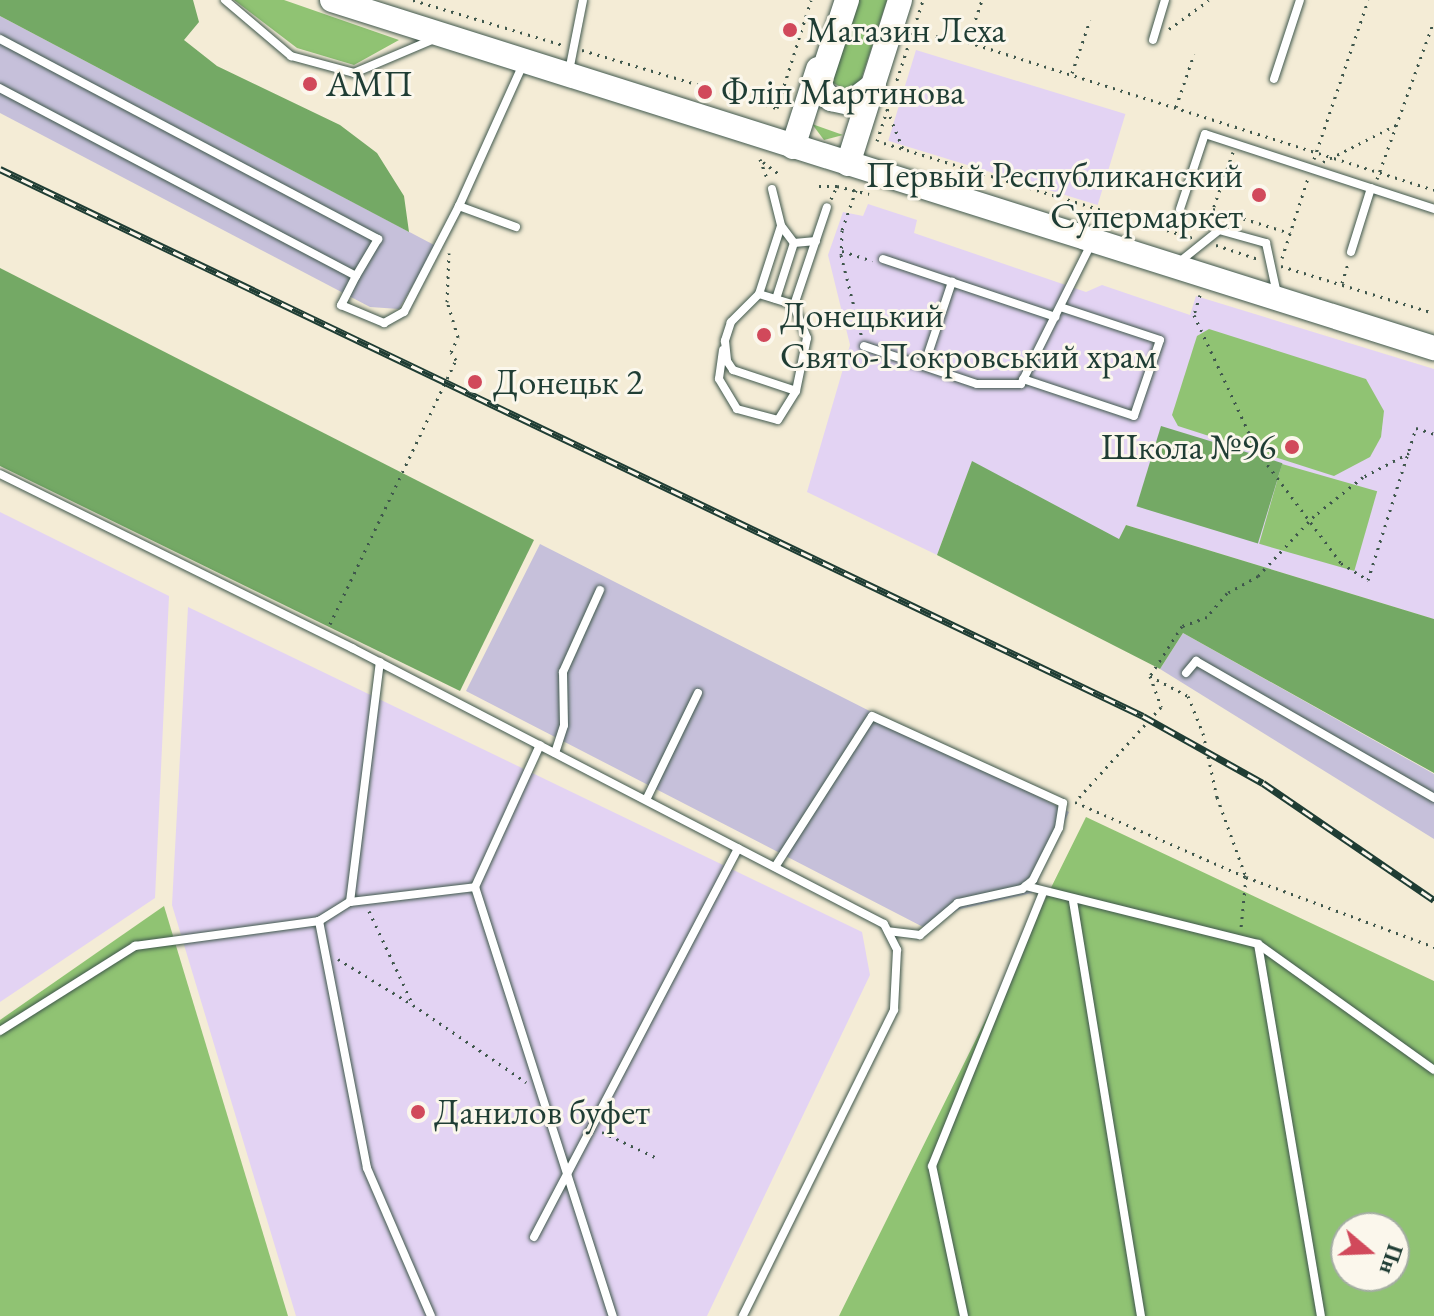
<!DOCTYPE html>
<html>
<head>
<meta charset="utf-8">
<style>
  body { margin:0 }
  #map { position:relative; width:1434px; height:1316px; overflow:hidden; background:#f4ecd6; font-family:"EB Garamond",serif }
  div>[style] { position:absolute }
  [style*='--x'] { left:calc(var(--x)*1px); top:calc(var(--y)*1px); width:calc(var(--w)*1px); rotate:calc(var(--a)*1deg) }
  .built>* { inset:0; background:#e3d3f3; transform-origin:0 0 }
  .industrial>* { inset:0; background:#c6c0da }
  .green>* { inset:0; background:#90c373; transform-origin:0 0 }
  .forest>* { inset:0; background:#74a965; transform-origin:0 0 }
  .path>* { height:3px; margin-top:-1.5px; transform-origin:0; background:repeating-linear-gradient(90deg,#3f574c 0 2px,transparent 0 8px) }
  .roads { filter:drop-shadow(0 0 2px #3f574c) drop-shadow(0 0 2px #3f574c) }
  .service>* { height:8px; margin:-4px; padding:0 4px; transform-origin:4px; border-radius:4px; background:#fff }
  .secondary>* { height:24px; margin:-12px; padding:0 12px; transform-origin:12px; border-radius:12px; background:#fff }
  .rail>* { height:7px; margin-top:-3.5px; transform-origin:0; background:repeating-linear-gradient(90deg,#fbf7ec 0 12px,#1f3d34 0 24px); box-sizing:border-box; border-block:2px solid #1f3d34 }
  .dots>* { width:22px; height:22px; translate:-50% -50%; box-sizing:border-box; border:4px solid #fbf7ec; border-radius:50% }
  span { translate:-50% -50%; white-space:nowrap; text-align:center; line-height:1.15; -webkit-text-stroke:6px #fbf7ec; paint-order:stroke }
  .poi-label { font-size:36px; color:#1f3d34 }
  .left { translate:0 -50%; text-align:left }
  .right { translate:-100% -50%; text-align:right }
  .north { position:absolute; left:1330px; top:1212px; width:80px; height:80px; box-sizing:border-box; background:#fbf7ec; border:2px solid #a3ada2; border-radius:50%; rotate:109deg; font-size:22px; font-weight:700; line-height:32px; text-align:center; color:#1f3d34 }
  .north::after { content:''; display:block; margin:auto; width:28px; height:36px; background:#d1495b; clip-path:polygon(50% 0,100% 100%,50% 72%,0 100%) }
</style>
</head>
<body>
<div id="map">
  <div class="built">
    <i style="left:916px;top:50px;width:219px;height:95px;rotate:17deg"></i>
    <i style="clip-path:polygon(868px 204px,917px 220px,914px 233px,1086px 292px,1102px 285px,1190px 315px,1196px 296px,1434px 369px,1434px 619px,1126px 525px,1119px 540px,972px 462px,937px 555px,807px 492px,850px 345px,828px 255px,843px 212px,863px 216px)"></i>
    <i style="clip-path:polygon(0 512px,169px 596px,155px 898px,0 1002px)"></i>
    <i style="clip-path:polygon(188px 607px,862px 932px,870px 975px,707px 1316px,296px 1316px,172px 905px)"></i>
  </div>
  <div class="industrial">
    <i style="clip-path:polygon(0 16px,436px 246px,399px 309px,370px 307px,0 113px)"></i>
    <i style="clip-path:polygon(540px 544px,1069px 812px,1032px 893px,960px 909px,925px 928px,466px 691px)"></i>
    <i style="clip-path:polygon(1183px 633px,1434px 774px,1434px 839px,1160px 669px)"></i>
  </div>
  <div class="green">
    <i style="clip-path:polygon(234px 0,284px 0,399px 40px,354px 65px,297px 48px)"></i>
    <i style="clip-path:polygon(854px 0,887px 0,859px 86px,851px 92px,831px 82px)"></i>
    <i style="clip-path:polygon(812px 124px,843px 135px,824px 140px)"></i>
    <i style="clip-path:polygon(1209px 329px,1366px 379px,1384px 411px,1381px 437px,1370px 457px,1334px 476px,1178px 426px,1172px 415px,1197px 336px)"></i>
    <i style="left:1282px;top:464px;width:99px;height:83px;rotate:16deg"></i>
    <i style="clip-path:polygon(evenodd,1086px 817px,1434px 981px,1434px 1316px,839px 1316px,1086px 817px,1346px 1228px,1394px 1228px,1394px 1276px,1346px 1276px,1346px 1228px)"></i>
    <i style="clip-path:polygon(164px 906px,288px 1316px,0 1316px,0 1020px)"></i>
  </div>
  <div class="forest">
    <i style="clip-path:polygon(0 0,193px 0,199px 22px,184px 40px,217px 66px,340px 125px,377px 153px,404px 196px,409px 232px,0 16px)"></i>
    <i style="clip-path:polygon(0 268px,534px 540px,460px 691px,0 466px)"></i>
    <i style="left:1161px;top:426px;width:127px;height:84px;rotate:17deg"></i>
    <i style="clip-path:polygon(972px 461px,1119px 539px,1126px 525px,1434px 619px,1434px 773px,1183px 633px,1160px 669px,937px 555px)"></i>
  </div>
  <div class="path">
    <i style="--x:413;--y:0;--w:157;--a:16.7"></i>
    <i style="--x:1169;--y:29;--w:49;--a:-35.9"></i>
    <i style="--x:912;--y:32;--w:57;--a:10.1"></i>
    <i style="--x:968;--y:42;--w:489;--a:17.6"></i>
    <i style="--x:968;--y:42;--w:44;--a:-71.6"></i>
    <i style="--x:582;--y:50;--w:203;--a:16.6"></i>
    <i style="--x:777;--y:108;--w:113;--a:-72.5"></i>
    <i style="--x:1072;--y:73;--w:56;--a:-71.2"></i>
    <i style="--x:1176;--y:107;--w:56;--a:-71.2"></i>
    <i style="--x:887;--y:109;--w:43;--a:68.2"></i>
    <i style="--x:877;--y:141;--w:148;--a:-71.9"></i>
    <i style="--x:884;--y:143;--w:323;--a:17.1"></i>
    <i style="--x:1233;--y:152;--w:60;--a:109.3"></i>
    <i style="--x:1213;--y:209;--w:81;--a:17.3"></i>
    <i style="--x:760;--y:159;--w:20;--a:70"></i>
    <i style="--x:1314;--y:159;--w:168;--a:-71.2"></i>
    <i style="--x:763;--y:162;--w:20;--a:37"></i>
    <i style="--x:1323;--y:162;--w:84;--a:-26.9"></i>
    <i style="--x:1377;--y:179;--w:168;--a:-70.2"></i>
    <i style="--x:819;--y:186;--w:18;--a:0"></i>
    <i style="--x:856;--y:190;--w:42;--a:109.3"></i>
    <i style="--x:842;--y:230;--w:25;--a:92"></i>
    <i style="--x:841;--y:255;--w:86;--a:75.8"></i>
    <i style="--x:831;--y:199;--w:14;--a:-65"></i>
    <i style="--x:837;--y:186;--w:33;--a:14"></i>
    <i style="--x:1208;--y:224;--w:16;--a:-72"></i>
    <i style="--x:1216;--y:245;--w:44;--a:18.4"></i>
    <i style="--x:842;--y:251;--w:32;--a:18"></i>
    <i style="--x:1282;--y:258;--w:84;--a:-72"></i>
    <i style="--x:1281;--y:266;--w:160;--a:17.1"></i>
    <i style="--x:1342;--y:283;--w:21;--a:-73"></i>
    <i style="--x:1200;--y:295;--w:21;--a:107"></i>
    <i style="--x:1194;--y:315;--w:151;--a:65"></i>
    <i style="--x:1258;--y:452;--w:139;--a:53.2"></i>
    <i style="--x:1341;--y:563;--w:32;--a:32"></i>
    <i style="--x:1368;--y:580;--w:159;--a:-72.5"></i>
    <i style="--x:1416;--y:428;--w:19;--a:18"></i>
    <i style="--x:1409;--y:453;--w:52;--a:152.4"></i>
    <i style="--x:1363;--y:477;--w:63;--a:141.5"></i>
    <i style="--x:1314;--y:516;--w:82;--a:133"></i>
    <i style="--x:1258;--y:576;--w:35;--a:151"></i>
    <i style="--x:1227;--y:593;--w:31;--a:130"></i>
    <i style="--x:1207;--y:617;--w:27;--a:160"></i>
    <i style="--x:1182;--y:626;--w:59;--a:122.6"></i>
    <i style="--x:1150;--y:676;--w:33;--a:70"></i>
    <i style="--x:1161;--y:707;--w:128;--a:132.2"></i>
    <i style="--x:1075;--y:802;--w:187;--a:23.7"></i>
    <i style="--x:1246;--y:877;--w:201;--a:20.4"></i>
    <i style="--x:330;--y:624;--w:293;--a:-64.5"></i>
    <i style="--x:456;--y:360;--w:9;--a:-122"></i>
    <i style="--x:451;--y:352;--w:17;--a:-65"></i>
    <i style="--x:458;--y:337;--w:37;--a:-107"></i>
    <i style="--x:447;--y:302;--w:49;--a:-87.7"></i>
    <i style="--x:1150;--y:676;--w:43;--a:27.8"></i>
    <i style="--x:1188;--y:696;--w:40;--a:68"></i>
    <i style="--x:1203;--y:733;--w:66;--a:77.7"></i>
    <i style="--x:1217;--y:797;--w:85;--a:70.1"></i>
    <i style="--x:1246;--y:877;--w:51;--a:95.6"></i>
    <i style="--x:369;--y:911;--w:104;--a:64.9"></i>
    <i style="--x:413;--y:1005;--w:137;--a:34.3"></i>
    <i style="--x:338;--y:959;--w:88;--a:31.5"></i>
    <i style="--x:602;--y:1132;--w:63;--a:25.3"></i>
  </div>
  <div class="roads">
    <div class="service">
      <i style="--x:225;--y:0;--w:87;--a:40.3"></i>
      <i style="--x:291;--y:56;--w:65;--a:15.1"></i>
      <i style="--x:354;--y:73;--w:87;--a:-23"></i>
      <i style="--x:0;--y:39;--w:428;--a:27.9"></i>
      <i style="--x:378;--y:239;--w:43;--a:120.7"></i>
      <i style="--x:356;--y:276;--w:403;--a:-152.2"></i>
      <i style="--x:1153;--y:40;--w:42;--a:-73.3"></i>
      <i style="--x:569;--y:71;--w:72;--a:-78.8"></i>
      <i style="--x:1274;--y:79;--w:83;--a:-71.8"></i>
      <i style="--x:772;--y:189;--w:38;--a:76"></i>
      <i style="--x:781;--y:226;--w:71;--a:107.9"></i>
      <i style="--x:759;--y:294;--w:40;--a:135"></i>
      <i style="--x:731;--y:322;--w:20;--a:108"></i>
      <i style="--x:725;--y:341;--w:20;--a:84"></i>
      <i style="--x:727;--y:361;--w:11;--a:56"></i>
      <i style="--x:733;--y:370;--w:66;--a:18.4"></i>
      <i style="--x:796;--y:391;--w:54;--a:-78.3"></i>
      <i style="--x:807;--y:338;--w:35;--a:-112"></i>
      <i style="--x:794;--y:305;--w:103;--a:-71.4"></i>
      <i style="--x:1180;--y:209;--w:79;--a:-71.6"></i>
      <i style="--x:1205;--y:134;--w:241;--a:18.1"></i>
      <i style="--x:516;--y:227;--w:61;--a:-159.8"></i>
      <i style="--x:459;--y:206;--w:158;--a:-65.7"></i>
      <i style="--x:782;--y:227;--w:20;--a:53"></i>
      <i style="--x:794;--y:243;--w:22;--a:-5"></i>
      <i style="--x:1351;--y:252;--w:67;--a:-72.6"></i>
      <i style="--x:883;--y:259;--w:182;--a:18.6"></i>
      <i style="--x:1178;--y:263;--w:53;--a:-38.8"></i>
      <i style="--x:1219;--y:230;--w:49;--a:15.5"></i>
      <i style="--x:1266;--y:243;--w:52;--a:77.8"></i>
      <i style="--x:356;--y:276;--w:33;--a:117"></i>
      <i style="--x:341;--y:305;--w:47;--a:22.7"></i>
      <i style="--x:384;--y:323;--w:23;--a:-29"></i>
      <i style="--x:404;--y:312;--w:119;--a:-62.6"></i>
      <i style="--x:759;--y:294;--w:37;--a:17"></i>
      <i style="--x:776;--y:299;--w:59;--a:-72.2"></i>
      <i style="--x:864;--y:346;--w:119;--a:18.6"></i>
      <i style="--x:977;--y:384;--w:44;--a:0"></i>
      <i style="--x:1021;--y:384;--w:159;--a:-63.4"></i>
      <i style="--x:723;--y:350;--w:29;--a:98"></i>
      <i style="--x:719;--y:379;--w:35;--a:59"></i>
      <i style="--x:737;--y:409;--w:42;--a:15"></i>
      <i style="--x:778;--y:420;--w:34;--a:-58"></i>
      <i style="--x:924;--y:366;--w:89;--a:-71.6"></i>
      <i style="--x:1023;--y:379;--w:117;--a:18.4"></i>
      <i style="--x:1134;--y:416;--w:80;--a:-71.1"></i>
      <i style="--x:1160;--y:340;--w:105;--a:-161.7"></i>
      <i style="--x:0;--y:474;--w:393;--a:26.3"></i>
      <i style="--x:352;--y:648;--w:599;--a:27.42"></i>
      <i style="--x:884;--y:924;--w:29;--a:63"></i>
      <i style="--x:897;--y:950;--w:60;--a:92.9"></i>
      <i style="--x:894;--y:1010;--w:341;--a:116.3"></i>
      <i style="--x:1186;--y:673;--w:16;--a:-50"></i>
      <i style="--x:1196;--y:661;--w:275;--a:29.9"></i>
      <i style="--x:555;--y:753;--w:29;--a:-72"></i>
      <i style="--x:564;--y:725;--w:53;--a:-91.1"></i>
      <i style="--x:563;--y:672;--w:90;--a:-65.7"></i>
      <i style="--x:646;--y:800;--w:119;--a:-64.1"></i>
      <i style="--x:775;--y:867;--w:179;--a:-57.3"></i>
      <i style="--x:872;--y:716;--w:210;--a:24.5"></i>
      <i style="--x:1063;--y:803;--w:25;--a:99"></i>
      <i style="--x:1059;--y:828;--w:58;--a:116.6"></i>
      <i style="--x:1033;--y:880;--w:14;--a:141"></i>
      <i style="--x:1022;--y:889;--w:66;--a:167.7"></i>
      <i style="--x:958;--y:903;--w:50;--a:139.9"></i>
      <i style="--x:920;--y:935;--w:32;--a:-173"></i>
      <i style="--x:1026;--y:886;--w:239;--a:14"></i>
      <i style="--x:1258;--y:944;--w:216;--a:35.6"></i>
      <i style="--x:475;--y:887;--w:451;--a:72.2"></i>
      <i style="--x:1073;--y:901;--w:421;--a:80.7"></i>
      <i style="--x:350;--y:902;--w:242;--a:-82.9"></i>
      <i style="--x:1258;--y:944;--w:377;--a:80.4"></i>
      <i style="--x:0;--y:1031;--w:160;--a:-32.2"></i>
      <i style="--x:135;--y:946;--w:186;--a:-7.7"></i>
      <i style="--x:534;--y:1237;--w:439;--a:-62.3"></i>
      <i style="--x:431;--y:1316;--w:161;--a:-113.4"></i>
      <i style="--x:367;--y:1168;--w:252;--a:-101"></i>
      <i style="--x:319;--y:921;--w:36;--a:-32"></i>
      <i style="--x:350;--y:902;--w:126;--a:-6.8"></i>
      <i style="--x:475;--y:887;--w:156;--a:-65.4"></i>
      <i style="--x:964;--y:1316;--w:153;--a:-102"></i>
      <i style="--x:932;--y:1166;--w:296;--a:-67.9"></i>
    </div>
    <div class="secondary">
      <i style="--x:332;--y:0;--w:1156;--a:17.53"></i>
      <i style="--x:847;--y:0;--w:86;--a:108.2"></i>
      <i style="--x:820;--y:82;--w:10;--a:73"></i>
      <i style="--x:823;--y:92;--w:11;--a:41"></i>
      <i style="--x:831;--y:99;--w:19;--a:12"></i>
      <i style="--x:850;--y:103;--w:30;--a:-37"></i>
      <i style="--x:793;--y:147;--w:82;--a:-72.2"></i>
      <i style="--x:848;--y:164;--w:172;--a:-72.4"></i>
    </div>
  </div>
  <div class="rail">
    <i style="--x:0;--y:169;--w:1267;--a:25.57"></i>
    <i style="--x:1143;--y:716;--w:137;--a:29.2"></i>
    <i style="--x:1263;--y:783;--w:207;--a:34.4"></i>
  </div>
  <div class="dots">
    <i style="left:790px;top:30px;background:#d1495b"></i>
    <i style="left:310px;top:84px;background:#d1495b"></i>
    <i style="left:705px;top:92px;background:#d1495b"></i>
    <i style="left:1259px;top:195px;background:#d1495b"></i>
    <i style="left:764px;top:335px;background:#d1495b"></i>
    <i style="left:475px;top:382px;background:#d1495b"></i>
    <i style="left:1292px;top:447px;background:#d1495b"></i>
    <i style="left:418px;top:1112px;background:#d1495b"></i>
  </div>
  <div class="poi-label">
    <span class="left" style="left:806px;top:30px">Магазин Леха</span>
    <span class="left" style="left:326px;top:84px">АМП</span>
    <span class="left" style="left:721px;top:92px">Фліп Мартинова</span>
    <span class="right" style="left:1243px;top:195px">Первый Республиканский<br>Супермаркет</span>
    <span class="left" style="left:780px;top:335px">Донецький<br>Свято-Покровський храм</span>
    <span class="left" style="left:493px;top:382px">Донецьк 2</span>
    <span class="right" style="left:1276px;top:447px">Школа №96</span>
    <span class="left" style="left:434px;top:1112px">Данилов буфет</span>
  </div>
  <div class="north">Пн</div>
</div>
</body>
</html>
